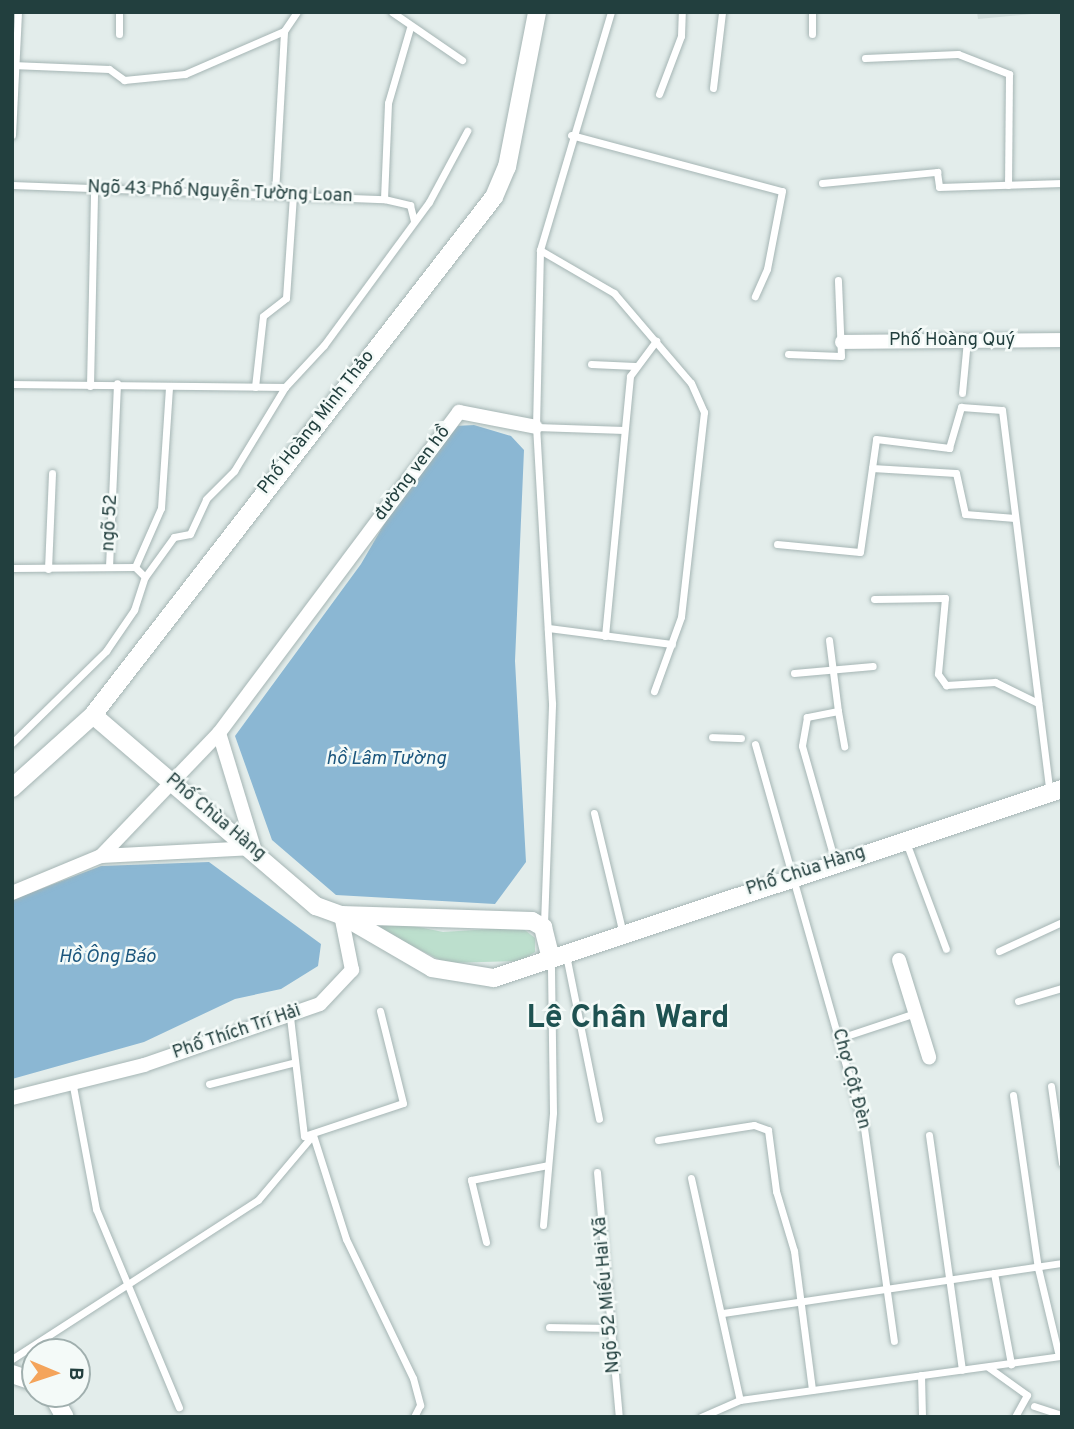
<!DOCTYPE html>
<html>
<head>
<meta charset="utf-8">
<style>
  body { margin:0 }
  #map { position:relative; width:1074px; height:1429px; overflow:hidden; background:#e3edeb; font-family:Overpass,sans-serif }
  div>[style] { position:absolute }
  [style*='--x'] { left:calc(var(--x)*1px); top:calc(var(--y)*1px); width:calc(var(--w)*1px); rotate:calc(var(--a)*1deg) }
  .built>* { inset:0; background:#d1dddb }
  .green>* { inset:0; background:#bcdfcd }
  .water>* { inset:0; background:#8bb7d3 }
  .roads { filter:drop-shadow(0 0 2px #a5b5b4) drop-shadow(0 0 2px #a5b5b4) }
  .service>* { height:7px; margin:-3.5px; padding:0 3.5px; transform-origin:3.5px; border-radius:3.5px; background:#fff }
  .minor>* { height:14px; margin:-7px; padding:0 7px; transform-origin:7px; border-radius:7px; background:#fff }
  .tertiary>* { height:18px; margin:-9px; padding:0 9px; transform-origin:9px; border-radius:9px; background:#fff }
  span { translate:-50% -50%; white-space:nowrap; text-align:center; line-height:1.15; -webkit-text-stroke:5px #f4faf8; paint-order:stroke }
  .street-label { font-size:18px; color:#223f3e }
  .water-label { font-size:19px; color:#1b567d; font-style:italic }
  .town-label { font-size:32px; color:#1e5251; font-weight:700 }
  .frame { position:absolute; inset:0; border:14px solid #223f3e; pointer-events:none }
  .north { position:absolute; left:21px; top:1338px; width:70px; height:70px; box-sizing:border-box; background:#f4faf8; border:2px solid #a0afae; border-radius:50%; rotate:92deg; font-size:19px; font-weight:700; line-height:28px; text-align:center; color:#223f3e }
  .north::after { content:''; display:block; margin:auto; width:24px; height:32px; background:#f4a45b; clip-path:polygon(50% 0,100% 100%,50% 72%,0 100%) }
</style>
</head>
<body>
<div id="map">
  <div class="built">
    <i style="clip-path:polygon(977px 12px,1052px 12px,978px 19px)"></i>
  </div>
  <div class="green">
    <i style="clip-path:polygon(385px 920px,443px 932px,521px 927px,535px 938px,535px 952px,521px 961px,446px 963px,379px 929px)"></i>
  </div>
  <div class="water">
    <i style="clip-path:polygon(474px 425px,511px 436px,524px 450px,515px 661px,526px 862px,495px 904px,336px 895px,272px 840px,235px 736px,361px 564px,404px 490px,455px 426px)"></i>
    <i style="clip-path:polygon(209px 862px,321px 944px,318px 966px,281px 989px,235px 999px,144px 1042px,12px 1079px,12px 900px,101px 866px)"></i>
  </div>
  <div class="roads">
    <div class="service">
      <i style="--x:119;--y:12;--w:22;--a:90"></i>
      <i style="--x:392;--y:12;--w:85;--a:34.4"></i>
      <i style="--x:812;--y:12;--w:22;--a:90"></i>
      <i style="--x:865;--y:58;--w:93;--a:-2.5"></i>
      <i style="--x:958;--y:54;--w:55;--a:21.4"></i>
      <i style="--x:1009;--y:74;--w:111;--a:90.5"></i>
      <i style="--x:12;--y:65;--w:97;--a:2.4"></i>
      <i style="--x:109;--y:69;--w:19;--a:36"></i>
      <i style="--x:124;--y:80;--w:61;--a:-5.6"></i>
      <i style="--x:185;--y:74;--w:108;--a:-23.5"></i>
      <i style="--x:284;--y:31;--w:23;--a:-56"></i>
      <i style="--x:713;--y:88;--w:77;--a:-83.2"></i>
      <i style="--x:659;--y:94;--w:62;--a:-69.2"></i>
      <i style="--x:681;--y:36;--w:24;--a:-88"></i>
      <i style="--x:12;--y:135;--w:123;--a:-87.2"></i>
      <i style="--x:571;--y:135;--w:218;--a:14.9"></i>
      <i style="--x:782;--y:191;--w:79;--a:100.9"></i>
      <i style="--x:767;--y:269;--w:30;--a:114"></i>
      <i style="--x:822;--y:183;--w:116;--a:-5.5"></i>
      <i style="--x:937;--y:172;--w:15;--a:82"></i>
      <i style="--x:939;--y:187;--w:123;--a:-1.9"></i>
      <i style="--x:12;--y:185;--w:372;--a:2.2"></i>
      <i style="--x:384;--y:199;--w:27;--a:13"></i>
      <i style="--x:410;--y:205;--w:16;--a:76"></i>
      <i style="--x:275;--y:193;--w:162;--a:-86.8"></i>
      <i style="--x:384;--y:199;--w:96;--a:-87.6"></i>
      <i style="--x:388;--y:103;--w:78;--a:-73.7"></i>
      <i style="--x:540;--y:250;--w:86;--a:30.2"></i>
      <i style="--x:614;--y:293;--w:118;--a:49.5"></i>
      <i style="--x:691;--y:383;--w:32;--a:66"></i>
      <i style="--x:704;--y:412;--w:206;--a:96.4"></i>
      <i style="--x:681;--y:617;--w:79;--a:110"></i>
      <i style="--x:788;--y:354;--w:53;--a:2.2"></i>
      <i style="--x:841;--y:356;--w:76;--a:-92.3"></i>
      <i style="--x:591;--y:364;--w:44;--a:2.6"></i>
      <i style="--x:12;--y:384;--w:273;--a:0.6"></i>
      <i style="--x:90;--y:386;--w:198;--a:-88.8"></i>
      <i style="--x:255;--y:387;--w:71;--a:-83.6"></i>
      <i style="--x:263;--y:316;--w:29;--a:-38"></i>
      <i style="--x:286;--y:298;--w:104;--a:-86.1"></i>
      <i style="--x:962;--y:393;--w:53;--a:-84.6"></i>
      <i style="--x:536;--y:427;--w:88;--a:2"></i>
      <i style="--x:872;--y:468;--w:84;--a:3.4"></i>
      <i style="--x:956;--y:473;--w:42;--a:77.6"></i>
      <i style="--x:965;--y:514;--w:50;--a:4.6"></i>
      <i style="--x:777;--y:544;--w:83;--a:5.5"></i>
      <i style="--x:860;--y:552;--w:114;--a:-81.9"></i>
      <i style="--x:876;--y:439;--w:74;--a:7"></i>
      <i style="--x:949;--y:448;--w:43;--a:-73.7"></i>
      <i style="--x:961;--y:407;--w:41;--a:4.2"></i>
      <i style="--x:1002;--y:410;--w:383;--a:82.9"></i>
      <i style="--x:109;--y:567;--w:184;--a:-87.5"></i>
      <i style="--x:135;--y:567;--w:64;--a:-66.2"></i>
      <i style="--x:161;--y:508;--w:122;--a:-86.2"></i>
      <i style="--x:12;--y:568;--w:123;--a:-0.5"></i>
      <i style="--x:135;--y:567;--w:14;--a:45"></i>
      <i style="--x:48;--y:569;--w:96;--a:-87.6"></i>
      <i style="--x:874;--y:599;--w:71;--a:-0.8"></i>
      <i style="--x:945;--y:598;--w:76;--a:95.3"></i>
      <i style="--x:938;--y:674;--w:14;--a:54"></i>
      <i style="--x:946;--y:685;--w:49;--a:-3.5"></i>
      <i style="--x:995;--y:682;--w:48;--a:26"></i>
      <i style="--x:548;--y:628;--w:125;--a:7.4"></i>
      <i style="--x:605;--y:636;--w:261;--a:-84.5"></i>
      <i style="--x:630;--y:376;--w:44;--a:-53.4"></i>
      <i style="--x:829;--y:640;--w:72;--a:82.8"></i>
      <i style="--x:838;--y:711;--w:32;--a:169"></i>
      <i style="--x:807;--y:717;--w:29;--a:100"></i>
      <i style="--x:802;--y:746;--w:121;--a:74.1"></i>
      <i style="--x:794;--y:673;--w:79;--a:-5.1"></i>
      <i style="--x:838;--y:711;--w:36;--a:80"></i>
      <i style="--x:712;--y:737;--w:29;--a:2"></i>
      <i style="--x:12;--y:743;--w:132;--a:-44.4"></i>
      <i style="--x:106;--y:651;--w:50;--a:-55.7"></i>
      <i style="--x:134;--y:610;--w:35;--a:-72"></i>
      <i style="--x:145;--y:577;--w:49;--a:-54.1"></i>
      <i style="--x:174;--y:537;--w:16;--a:-11"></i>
      <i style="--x:190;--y:534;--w:38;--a:-65"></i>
      <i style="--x:206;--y:499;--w:40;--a:-45"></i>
      <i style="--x:234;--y:471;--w:98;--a:-58.7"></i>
      <i style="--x:285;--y:387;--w:57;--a:-47.1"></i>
      <i style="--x:324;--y:345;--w:177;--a:-53.7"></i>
      <i style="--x:429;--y:202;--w:81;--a:-61.8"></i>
      <i style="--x:755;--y:744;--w:399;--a:74.2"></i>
      <i style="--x:864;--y:1128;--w:215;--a:82"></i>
      <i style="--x:594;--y:813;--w:124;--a:76.5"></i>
      <i style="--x:906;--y:842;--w:114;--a:69.5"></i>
      <i style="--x:544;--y:924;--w:221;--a:-87.9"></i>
      <i style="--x:552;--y:703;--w:276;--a:-93.3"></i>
      <i style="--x:536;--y:427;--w:177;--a:-88.7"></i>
      <i style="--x:540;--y:250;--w:248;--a:-73.4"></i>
      <i style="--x:999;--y:951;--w:69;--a:-24.7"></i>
      <i style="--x:566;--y:955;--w:167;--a:78.6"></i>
      <i style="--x:1018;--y:1001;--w:46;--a:-16.5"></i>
      <i style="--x:290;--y:1017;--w:120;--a:83.3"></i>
      <i style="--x:304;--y:1136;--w:104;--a:-18.4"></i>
      <i style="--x:403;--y:1103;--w:95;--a:-104"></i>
      <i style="--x:840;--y:1038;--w:79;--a:-18.4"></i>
      <i style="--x:209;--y:1084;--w:86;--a:-14.2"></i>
      <i style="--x:73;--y:1086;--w:125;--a:79.4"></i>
      <i style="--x:96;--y:1209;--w:215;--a:67.3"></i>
      <i style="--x:1051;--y:1086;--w:78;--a:81.9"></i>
      <i style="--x:1013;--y:1095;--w:175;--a:81.8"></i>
      <i style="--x:1038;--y:1268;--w:90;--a:76.6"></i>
      <i style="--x:313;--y:1135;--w:109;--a:72.4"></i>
      <i style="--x:346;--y:1239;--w:154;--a:64.3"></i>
      <i style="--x:413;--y:1378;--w:28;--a:75"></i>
      <i style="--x:420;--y:1405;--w:13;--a:117"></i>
      <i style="--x:929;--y:1135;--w:237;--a:82"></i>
      <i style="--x:658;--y:1140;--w:97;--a:-8.9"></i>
      <i style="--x:754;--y:1125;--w:15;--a:20"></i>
      <i style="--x:768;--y:1130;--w:62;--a:82.5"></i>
      <i style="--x:776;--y:1191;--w:63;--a:73.3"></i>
      <i style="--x:794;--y:1251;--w:140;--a:82.6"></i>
      <i style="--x:597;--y:1172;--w:246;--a:84.9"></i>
      <i style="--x:691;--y:1178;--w:227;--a:77.6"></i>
      <i style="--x:740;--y:1400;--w:325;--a:-7.8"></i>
      <i style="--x:543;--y:1225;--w:113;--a:-84.9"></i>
      <i style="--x:553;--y:1112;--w:152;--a:-90.8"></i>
      <i style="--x:486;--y:1242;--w:64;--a:-103.6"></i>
      <i style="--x:471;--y:1180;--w:78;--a:-11"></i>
      <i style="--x:994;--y:1273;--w:93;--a:79.4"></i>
      <i style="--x:723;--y:1313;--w:343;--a:-8.4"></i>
      <i style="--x:549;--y:1327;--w:60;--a:1"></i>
      <i style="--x:12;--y:1359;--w:293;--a:-32.9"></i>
      <i style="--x:258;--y:1200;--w:85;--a:-49.8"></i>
      <i style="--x:988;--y:1367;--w:48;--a:35.7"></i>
      <i style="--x:1027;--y:1395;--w:25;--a:119"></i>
      <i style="--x:921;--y:1375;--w:42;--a:88.6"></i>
      <i style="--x:1034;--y:1406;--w:29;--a:18"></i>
      <i style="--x:701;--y:1417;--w:43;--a:-23.6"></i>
    </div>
    <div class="minor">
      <i style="--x:842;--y:342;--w:220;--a:-0.5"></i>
      <i style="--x:101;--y:856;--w:170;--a:-46.2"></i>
      <i style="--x:12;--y:893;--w:96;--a:-22.6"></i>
      <i style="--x:101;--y:856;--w:153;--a:-3"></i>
      <i style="--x:254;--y:848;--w:120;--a:-106.9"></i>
      <i style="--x:219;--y:733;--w:401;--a:-53.2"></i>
      <i style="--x:459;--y:412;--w:78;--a:11"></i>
      <i style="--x:899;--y:960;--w:102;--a:72.8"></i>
      <i style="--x:12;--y:1098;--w:136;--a:-14"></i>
      <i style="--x:144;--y:1065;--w:186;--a:-19.1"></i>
      <i style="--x:320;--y:1004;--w:47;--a:-46.7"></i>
      <i style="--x:352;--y:970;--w:56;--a:-101.3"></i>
    </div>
    <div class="tertiary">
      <i style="--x:93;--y:715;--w:294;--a:40.6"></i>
      <i style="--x:316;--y:906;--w:27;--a:20"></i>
      <i style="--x:341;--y:915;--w:191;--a:1.8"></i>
      <i style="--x:532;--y:921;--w:13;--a:29"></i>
      <i style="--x:543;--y:927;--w:33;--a:76"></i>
      <i style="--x:12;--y:788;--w:109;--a:-42"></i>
      <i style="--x:93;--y:715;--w:655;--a:-52.26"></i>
      <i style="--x:494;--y:197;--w:33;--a:-67"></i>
      <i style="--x:507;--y:167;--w:158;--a:-79"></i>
      <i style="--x:341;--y:915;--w:105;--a:30.2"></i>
      <i style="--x:432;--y:968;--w:63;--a:9.2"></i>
      <i style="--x:494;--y:978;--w:599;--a:-18.4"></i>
      <i style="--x:12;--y:1374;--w:24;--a:19"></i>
      <i style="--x:52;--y:1394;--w:26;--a:61"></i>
    </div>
  </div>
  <div class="street-label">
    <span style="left:220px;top:193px;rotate:2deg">Ngõ 43 Phố Nguyễn Tường Loan</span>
    <span style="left:952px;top:341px">Phố Hoàng Quý</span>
    <span style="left:317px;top:423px;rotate:-52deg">Phố Hoàng Minh Thảo</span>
    <span style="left:413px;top:474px;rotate:-53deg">đường ven hồ</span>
    <span style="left:111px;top:523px;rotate:-87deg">ngõ 52</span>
    <span style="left:215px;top:818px;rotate:40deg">Phố Chùa Hàng</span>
    <span style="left:806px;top:872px;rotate:-18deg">Phố Chùa Hàng</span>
    <span style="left:237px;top:1033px;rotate:-19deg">Phố Thích Trí Hải</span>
    <span style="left:850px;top:1079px;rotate:75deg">Chợ Cột Đèn</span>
    <span style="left:608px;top:1295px;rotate:-95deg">Ngõ 52 Miếu Hai Xã</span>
  </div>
  <div class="water-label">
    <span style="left:386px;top:760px">hồ Lâm Tường</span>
    <span style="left:107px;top:958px">Hồ Ông Báo</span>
  </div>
  <div class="town-label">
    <span style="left:628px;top:1019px">Lê Chân Ward</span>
  </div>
  <div class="frame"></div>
  <div class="north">B</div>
</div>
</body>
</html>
